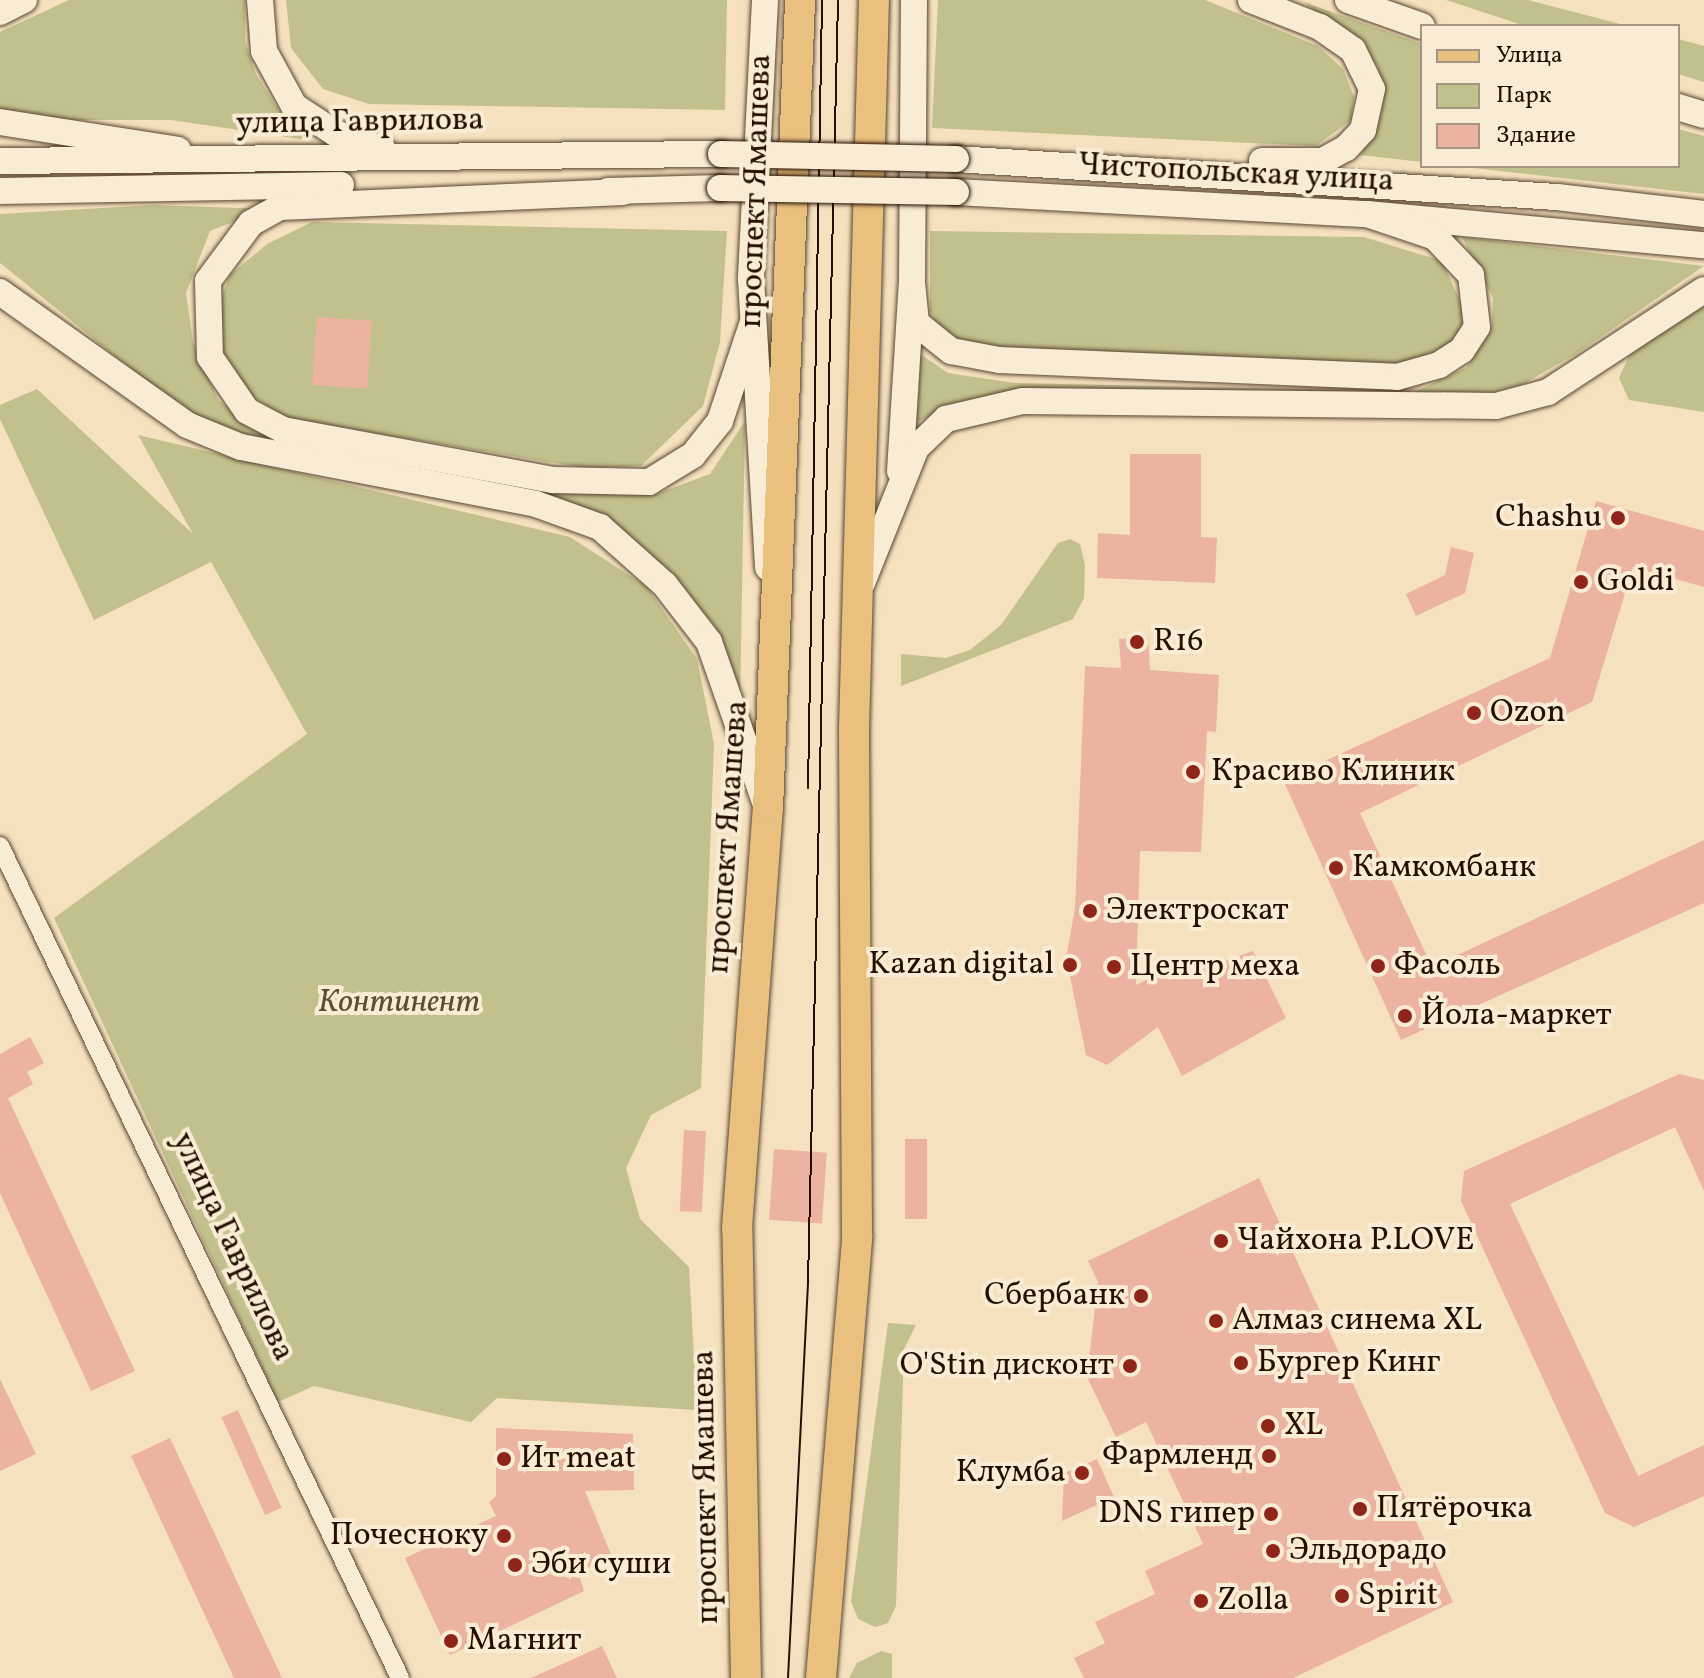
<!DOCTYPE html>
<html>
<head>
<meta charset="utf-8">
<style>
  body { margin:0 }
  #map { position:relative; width:1704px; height:1678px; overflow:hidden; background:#f5e1be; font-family:Vollkorn,serif }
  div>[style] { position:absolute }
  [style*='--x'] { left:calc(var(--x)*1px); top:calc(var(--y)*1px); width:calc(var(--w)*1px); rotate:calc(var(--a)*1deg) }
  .green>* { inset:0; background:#c2c18d }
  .building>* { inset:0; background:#ebb3a0; transform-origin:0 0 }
  .roads { filter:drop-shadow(0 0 2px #5a4430) drop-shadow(0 0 2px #5a4430) }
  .street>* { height:18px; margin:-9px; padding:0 9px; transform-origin:9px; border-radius:9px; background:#f8ecd5 }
  .secondary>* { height:26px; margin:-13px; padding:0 13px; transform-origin:13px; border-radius:13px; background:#f8ecd5 }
  .primary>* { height:30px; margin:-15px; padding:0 15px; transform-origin:15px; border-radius:15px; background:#eac07f }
  .tram>* { height:2px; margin:-1px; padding:0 1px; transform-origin:1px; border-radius:1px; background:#260f00 }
  .bridges { filter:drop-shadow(0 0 2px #260f00) drop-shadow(0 0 2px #260f00) }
  .secondary-bridge>* { height:26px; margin:-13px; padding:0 13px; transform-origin:13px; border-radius:13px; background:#f8ecd5 }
  .dots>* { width:22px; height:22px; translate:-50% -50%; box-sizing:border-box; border:4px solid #f8ecd5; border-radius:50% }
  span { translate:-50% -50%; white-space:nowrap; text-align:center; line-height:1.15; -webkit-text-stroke:8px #f8ecd5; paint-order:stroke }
  .street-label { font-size:32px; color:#260f00 }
  .poi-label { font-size:32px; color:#260f00 }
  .right { translate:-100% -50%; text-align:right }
  .left { translate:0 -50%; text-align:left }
  .park-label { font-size:32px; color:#5d4d31; font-style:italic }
  .legend { position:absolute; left:1420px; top:24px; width:260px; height:144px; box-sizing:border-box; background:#f8ecd5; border:2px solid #a49480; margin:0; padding:10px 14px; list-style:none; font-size:24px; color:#260f00 }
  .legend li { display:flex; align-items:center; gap:16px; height:40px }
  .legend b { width:40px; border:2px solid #a49480 }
</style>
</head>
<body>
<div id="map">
  <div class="green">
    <i style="clip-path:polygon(69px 0,245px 0,245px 41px,256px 74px,278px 109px,313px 141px,171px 120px,57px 120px,0 109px,0 32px)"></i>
    <i style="clip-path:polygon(286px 0,727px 0,725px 110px,369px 104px,323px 89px,291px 48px)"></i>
    <i style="clip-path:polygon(938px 0,1205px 0,1318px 46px,1343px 69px,1354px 97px,1351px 120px,1316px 146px,932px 128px)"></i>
    <i style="clip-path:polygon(1446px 0,1528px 0,1628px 26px,1525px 26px)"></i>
    <i style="clip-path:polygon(1304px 2px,1422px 44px,1422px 162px,1360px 155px,1374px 130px,1382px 80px,1376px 64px)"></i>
    <i style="clip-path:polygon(1678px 39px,1704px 46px,1704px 82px,1678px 74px)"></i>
    <i style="clip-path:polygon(1678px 129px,1704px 136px,1704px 194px,1456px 166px,1678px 166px)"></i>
    <i style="clip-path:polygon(154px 205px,267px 209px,210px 231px,186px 293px,193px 342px,218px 400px,258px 430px,573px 492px,653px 495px,710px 474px,745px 421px,740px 705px,715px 627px,644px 548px,575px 506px,247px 437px,183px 411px,0 263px,0 214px)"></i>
    <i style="clip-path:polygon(312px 222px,727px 231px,720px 342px,703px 406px,641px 466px,586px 468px,289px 419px,243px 391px,220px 351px,217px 310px,230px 275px,267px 244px)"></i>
    <i style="clip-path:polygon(930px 231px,1364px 237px,1442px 261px,1465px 312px,1462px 329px,1441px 353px,1396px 370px,998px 349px,963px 343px,937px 327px,930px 311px)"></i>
    <i style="clip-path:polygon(1462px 237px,1704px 266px,1576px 354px,1521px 385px,1478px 396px,1018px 389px,960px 402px,913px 424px,914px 350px,948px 373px,1015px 383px,1415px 392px,1467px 367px,1492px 325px,1493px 298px)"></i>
    <i style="clip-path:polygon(1704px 302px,1704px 412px,1629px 400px,1619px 378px,1629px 356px)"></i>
    <i style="clip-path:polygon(37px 389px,193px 534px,138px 435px,570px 537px,646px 586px,697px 659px,714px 744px,701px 1088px,651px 1115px,626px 1168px,640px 1219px,689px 1267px,697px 1410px,497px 1398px,471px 1422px,314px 1386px,278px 1402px,54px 918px,307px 734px,211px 562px,94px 620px,0 419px,0 405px)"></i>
    <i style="clip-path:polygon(1070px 539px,1080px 544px,1085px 565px,1084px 598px,1073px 619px,901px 686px,901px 654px,946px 658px,970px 650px,1001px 625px,1058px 543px)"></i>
    <i style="clip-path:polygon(888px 1323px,916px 1325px,904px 1349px,896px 1606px,888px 1623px,875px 1627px,858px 1619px,851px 1601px)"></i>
    <i style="clip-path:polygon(881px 1651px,892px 1654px,892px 1678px,849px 1678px,857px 1663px)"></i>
  </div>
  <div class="building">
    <i style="left:317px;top:317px;width:55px;height:68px;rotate:4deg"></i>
    <i style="clip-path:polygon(1130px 454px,1201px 454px,1201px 537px,1217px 538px,1215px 583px,1097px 578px,1098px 533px,1130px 535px)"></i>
    <i style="clip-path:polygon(1596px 501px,1704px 531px,1704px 587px,1633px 567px,1592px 702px,1360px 813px,1432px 967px,1704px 840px,1704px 903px,1401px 1040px,1283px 780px,1550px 658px)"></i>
    <i style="clip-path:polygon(1451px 547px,1474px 553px,1465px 593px,1416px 616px,1406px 594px,1445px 575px)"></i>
    <i style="clip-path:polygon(1148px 637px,1150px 670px,1219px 675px,1216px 732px,1207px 731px,1201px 852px,1140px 851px,1136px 985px,1177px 965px,1182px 976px,1253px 951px,1286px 1018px,1182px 1076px,1158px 1027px,1107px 1065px,1086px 1055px,1066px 957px,1075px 909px,1085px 666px,1121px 668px,1119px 639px)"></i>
    <i style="clip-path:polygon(30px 1037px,44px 1063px,27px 1072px,33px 1084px,8px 1098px,135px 1371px,91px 1391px,0 1193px,0 1054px)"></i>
    <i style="clip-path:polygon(1679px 1074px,1704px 1080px,1704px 1191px,1675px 1127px,1510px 1204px,1638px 1476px,1704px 1445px,1704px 1496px,1634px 1527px,1605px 1513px,1461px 1201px,1464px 1171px)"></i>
    <i style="left:684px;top:1130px;width:22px;height:81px;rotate:3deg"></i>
    <i style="left:905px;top:1139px;width:22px;height:80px"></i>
    <i style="left:774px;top:1149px;width:53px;height:71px;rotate:4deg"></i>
    <i style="clip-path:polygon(1259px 1178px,1453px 1602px,1293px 1678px,1084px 1678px,1074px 1658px,1105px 1643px,1095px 1622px,1155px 1594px,1145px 1571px,1203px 1544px,1146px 1422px,1116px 1437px,1087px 1377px,1098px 1282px,1088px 1261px)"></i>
    <i style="clip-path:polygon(0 1379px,36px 1454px,0 1471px)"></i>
    <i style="left:238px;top:1410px;width:107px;height:18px;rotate:66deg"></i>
    <i style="clip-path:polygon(496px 1428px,633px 1434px,634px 1490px,585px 1491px,612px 1557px,578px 1572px,584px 1591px,450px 1655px,405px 1558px,496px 1516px,489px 1502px,496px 1496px)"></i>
    <i style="clip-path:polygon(170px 1438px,282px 1678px,234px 1678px,152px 1501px,131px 1456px)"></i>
    <i style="clip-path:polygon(1097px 1459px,1114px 1497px,1062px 1521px,1064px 1473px)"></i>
    <i style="clip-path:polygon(602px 1646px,617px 1678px,531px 1678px,587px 1653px)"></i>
  </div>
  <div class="roads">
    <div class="street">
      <i style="--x:0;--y:846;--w:923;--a:64.32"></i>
    </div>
    <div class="secondary">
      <i style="--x:260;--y:0;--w:51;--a:85.5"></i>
      <i style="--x:264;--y:51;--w:63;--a:61.4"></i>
      <i style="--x:294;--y:106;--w:49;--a:33.4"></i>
      <i style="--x:335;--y:133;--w:51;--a:19.5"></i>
      <i style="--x:765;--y:0;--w:279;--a:92.9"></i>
      <i style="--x:751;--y:279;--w:289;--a:86.6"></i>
      <i style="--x:1251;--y:0;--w:74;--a:21.4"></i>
      <i style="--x:1320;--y:27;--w:40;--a:34.9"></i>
      <i style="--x:1353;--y:50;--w:43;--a:64"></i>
      <i style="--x:1372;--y:89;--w:42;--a:102.4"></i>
      <i style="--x:1363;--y:130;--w:25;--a:133"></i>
      <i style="--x:1346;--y:148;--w:26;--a:151"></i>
      <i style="--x:1323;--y:161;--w:61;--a:180"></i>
      <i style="--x:1348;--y:0;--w:78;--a:19.4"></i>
      <i style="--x:0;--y:12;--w:27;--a:-27"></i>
      <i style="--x:1678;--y:107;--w:27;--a:17"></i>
      <i style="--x:0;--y:122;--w:180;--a:8.9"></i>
      <i style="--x:956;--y:159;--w:602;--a:3.62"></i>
      <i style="--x:1557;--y:197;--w:148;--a:6.6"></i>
      <i style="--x:0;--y:161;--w:721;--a:-0.56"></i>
      <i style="--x:0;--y:191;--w:341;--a:-1"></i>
      <i style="--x:608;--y:191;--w:112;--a:-1.5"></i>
      <i style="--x:623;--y:192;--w:343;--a:177.5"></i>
      <i style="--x:280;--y:207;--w:33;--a:151"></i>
      <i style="--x:251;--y:223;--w:72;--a:126.6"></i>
      <i style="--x:208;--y:281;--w:76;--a:88.5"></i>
      <i style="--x:210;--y:357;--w:65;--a:55.6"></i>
      <i style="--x:247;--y:411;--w:41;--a:27.8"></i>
      <i style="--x:283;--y:430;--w:275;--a:10.5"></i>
      <i style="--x:553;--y:480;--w:96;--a:1.2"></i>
      <i style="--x:649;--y:482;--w:52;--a:-31.5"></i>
      <i style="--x:693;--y:455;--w:43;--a:-51.5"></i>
      <i style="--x:720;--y:421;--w:101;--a:-71.6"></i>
      <i style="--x:956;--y:192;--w:412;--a:3.1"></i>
      <i style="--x:1367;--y:214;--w:338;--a:5.3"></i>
      <i style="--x:912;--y:282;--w:41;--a:84.4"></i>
      <i style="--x:916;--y:323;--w:45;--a:38.7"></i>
      <i style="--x:951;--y:351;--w:49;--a:10.6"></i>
      <i style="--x:999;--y:360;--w:398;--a:2.4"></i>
      <i style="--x:1397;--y:377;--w:44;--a:-15.9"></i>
      <i style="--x:1439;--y:365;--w:27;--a:-33"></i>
      <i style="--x:1462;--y:350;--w:27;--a:-57"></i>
      <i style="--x:1477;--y:327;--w:52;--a:-96.6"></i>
      <i style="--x:1471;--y:275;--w:52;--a:-133.5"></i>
      <i style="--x:1435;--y:237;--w:72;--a:-161.3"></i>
      <i style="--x:0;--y:292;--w:229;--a:35.4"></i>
      <i style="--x:187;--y:425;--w:58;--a:22.2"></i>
      <i style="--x:241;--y:447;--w:300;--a:10.9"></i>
      <i style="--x:536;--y:504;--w:68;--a:19.8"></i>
      <i style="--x:600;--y:527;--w:87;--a:41.7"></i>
      <i style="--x:665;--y:585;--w:72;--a:52.3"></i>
      <i style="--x:709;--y:642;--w:173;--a:70.7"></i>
      <i style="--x:900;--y:471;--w:189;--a:-86.4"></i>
      <i style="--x:912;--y:282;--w:282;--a:-89.6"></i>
      <i style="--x:862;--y:583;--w:145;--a:-68.2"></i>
      <i style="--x:916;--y:448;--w:42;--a:-44"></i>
      <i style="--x:946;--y:419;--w:79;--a:-13.2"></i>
      <i style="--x:1023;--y:401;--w:473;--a:0.6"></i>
      <i style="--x:1496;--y:406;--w:54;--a:-15.1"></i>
      <i style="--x:1548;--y:392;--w:186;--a:-33.2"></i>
    </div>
    <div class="primary">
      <i style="--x:746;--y:1678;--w:450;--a:-91.1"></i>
      <i style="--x:737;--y:1228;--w:420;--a:-85.8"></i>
      <i style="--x:768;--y:809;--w:810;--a:-87.73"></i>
      <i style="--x:821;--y:1678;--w:443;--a:-85.3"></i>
      <i style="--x:857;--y:1236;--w:507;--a:-90.34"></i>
      <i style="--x:854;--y:729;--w:729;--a:-88.43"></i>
    </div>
  </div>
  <div class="tram">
    <i style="--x:808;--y:788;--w:788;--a:-88.98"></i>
    <i style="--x:788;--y:1678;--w:397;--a:-87.1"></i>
    <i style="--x:808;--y:1282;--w:1282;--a:-88.66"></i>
  </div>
  <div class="bridges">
    <div class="secondary-bridge">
      <i style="--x:721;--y:154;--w:235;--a:1.2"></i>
      <i style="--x:720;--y:188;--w:236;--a:1"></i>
    </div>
  </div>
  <div class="dots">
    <i style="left:1618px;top:518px;background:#8f2418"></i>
    <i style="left:1581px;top:582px;background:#8f2418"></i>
    <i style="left:1137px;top:642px;background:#8f2418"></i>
    <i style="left:1474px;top:713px;background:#8f2418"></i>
    <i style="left:1193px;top:772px;background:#8f2418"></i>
    <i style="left:1336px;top:868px;background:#8f2418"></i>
    <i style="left:1090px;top:911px;background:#8f2418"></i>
    <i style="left:1070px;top:965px;background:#8f2418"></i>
    <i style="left:1378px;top:966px;background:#8f2418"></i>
    <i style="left:1114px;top:967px;background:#8f2418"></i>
    <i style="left:1405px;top:1016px;background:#8f2418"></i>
    <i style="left:1221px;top:1241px;background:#8f2418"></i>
    <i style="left:1141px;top:1296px;background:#8f2418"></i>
    <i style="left:1216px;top:1321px;background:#8f2418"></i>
    <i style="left:1241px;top:1363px;background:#8f2418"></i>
    <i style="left:1130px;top:1366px;background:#8f2418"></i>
    <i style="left:1268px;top:1426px;background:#8f2418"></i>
    <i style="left:1269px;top:1456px;background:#8f2418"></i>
    <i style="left:504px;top:1459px;background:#8f2418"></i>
    <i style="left:1082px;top:1473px;background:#8f2418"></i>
    <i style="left:1360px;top:1509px;background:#8f2418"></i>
    <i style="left:1271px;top:1514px;background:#8f2418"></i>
    <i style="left:504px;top:1536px;background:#8f2418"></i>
    <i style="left:1273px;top:1551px;background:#8f2418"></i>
    <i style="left:515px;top:1565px;background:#8f2418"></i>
    <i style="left:1342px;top:1596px;background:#8f2418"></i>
    <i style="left:1201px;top:1601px;background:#8f2418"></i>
    <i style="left:451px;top:1641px;background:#8f2418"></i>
  </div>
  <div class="street-label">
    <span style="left:360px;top:123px;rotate:-1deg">улица Гаврилова</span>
    <span style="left:1236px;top:174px;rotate:3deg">Чистопольская улица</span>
    <span style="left:757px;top:191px;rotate:-88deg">проспект Ямашева</span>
    <span style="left:729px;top:837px;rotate:-86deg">проспект Ямашева</span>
    <span style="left:232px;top:1247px;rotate:65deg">улица Гаврилова</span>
    <span style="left:707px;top:1487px;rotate:-91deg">проспект Ямашева</span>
  </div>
  <div class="poi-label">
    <span class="right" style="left:1602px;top:518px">Chashu</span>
    <span class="left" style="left:1597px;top:582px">Goldi</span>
    <span class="left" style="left:1153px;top:642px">R16</span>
    <span class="left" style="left:1490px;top:713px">Ozon</span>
    <span class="left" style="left:1211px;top:772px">Красиво Клиник</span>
    <span class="left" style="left:1352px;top:868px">Камкомбанк</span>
    <span class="left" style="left:1106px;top:911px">Электроскат</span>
    <span class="right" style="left:1054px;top:965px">Kazan digital</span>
    <span class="left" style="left:1394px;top:966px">Фасоль</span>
    <span class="left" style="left:1130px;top:967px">Центр меха</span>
    <span class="left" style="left:1421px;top:1016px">Йола-маркет</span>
    <span class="left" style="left:1237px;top:1241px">Чайхона P.LOVE</span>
    <span class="right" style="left:1125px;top:1296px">Сбербанк</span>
    <span class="left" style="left:1232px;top:1321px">Алмаз синема XL</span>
    <span class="left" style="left:1257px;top:1363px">Бургер Кинг</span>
    <span class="right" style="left:1114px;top:1366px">O'Stin дисконт</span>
    <span class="left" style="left:1284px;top:1426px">XL</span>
    <span class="right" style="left:1253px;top:1456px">Фармленд</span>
    <span class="left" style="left:520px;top:1459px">Ит meat</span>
    <span class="right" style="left:1066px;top:1473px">Клумба</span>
    <span class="left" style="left:1376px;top:1509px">Пятёрочка</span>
    <span class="right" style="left:1255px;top:1514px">DNS гипер</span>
    <span class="right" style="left:488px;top:1536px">Почесноку</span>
    <span class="left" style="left:1289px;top:1551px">Эльдорадо</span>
    <span class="left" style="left:531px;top:1565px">Эби суши</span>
    <span class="left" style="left:1358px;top:1596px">Spirit</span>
    <span class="left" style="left:1217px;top:1601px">Zolla</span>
    <span class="left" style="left:467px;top:1641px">Магнит</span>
  </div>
  <div class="park-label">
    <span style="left:399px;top:1003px">Континент</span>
  </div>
  <ul class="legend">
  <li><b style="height:10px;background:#eac07f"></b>Улица</li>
  <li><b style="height:22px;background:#c2c18d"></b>Парк</li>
  <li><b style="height:22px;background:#ebb3a0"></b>Здание</li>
  </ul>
</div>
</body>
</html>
